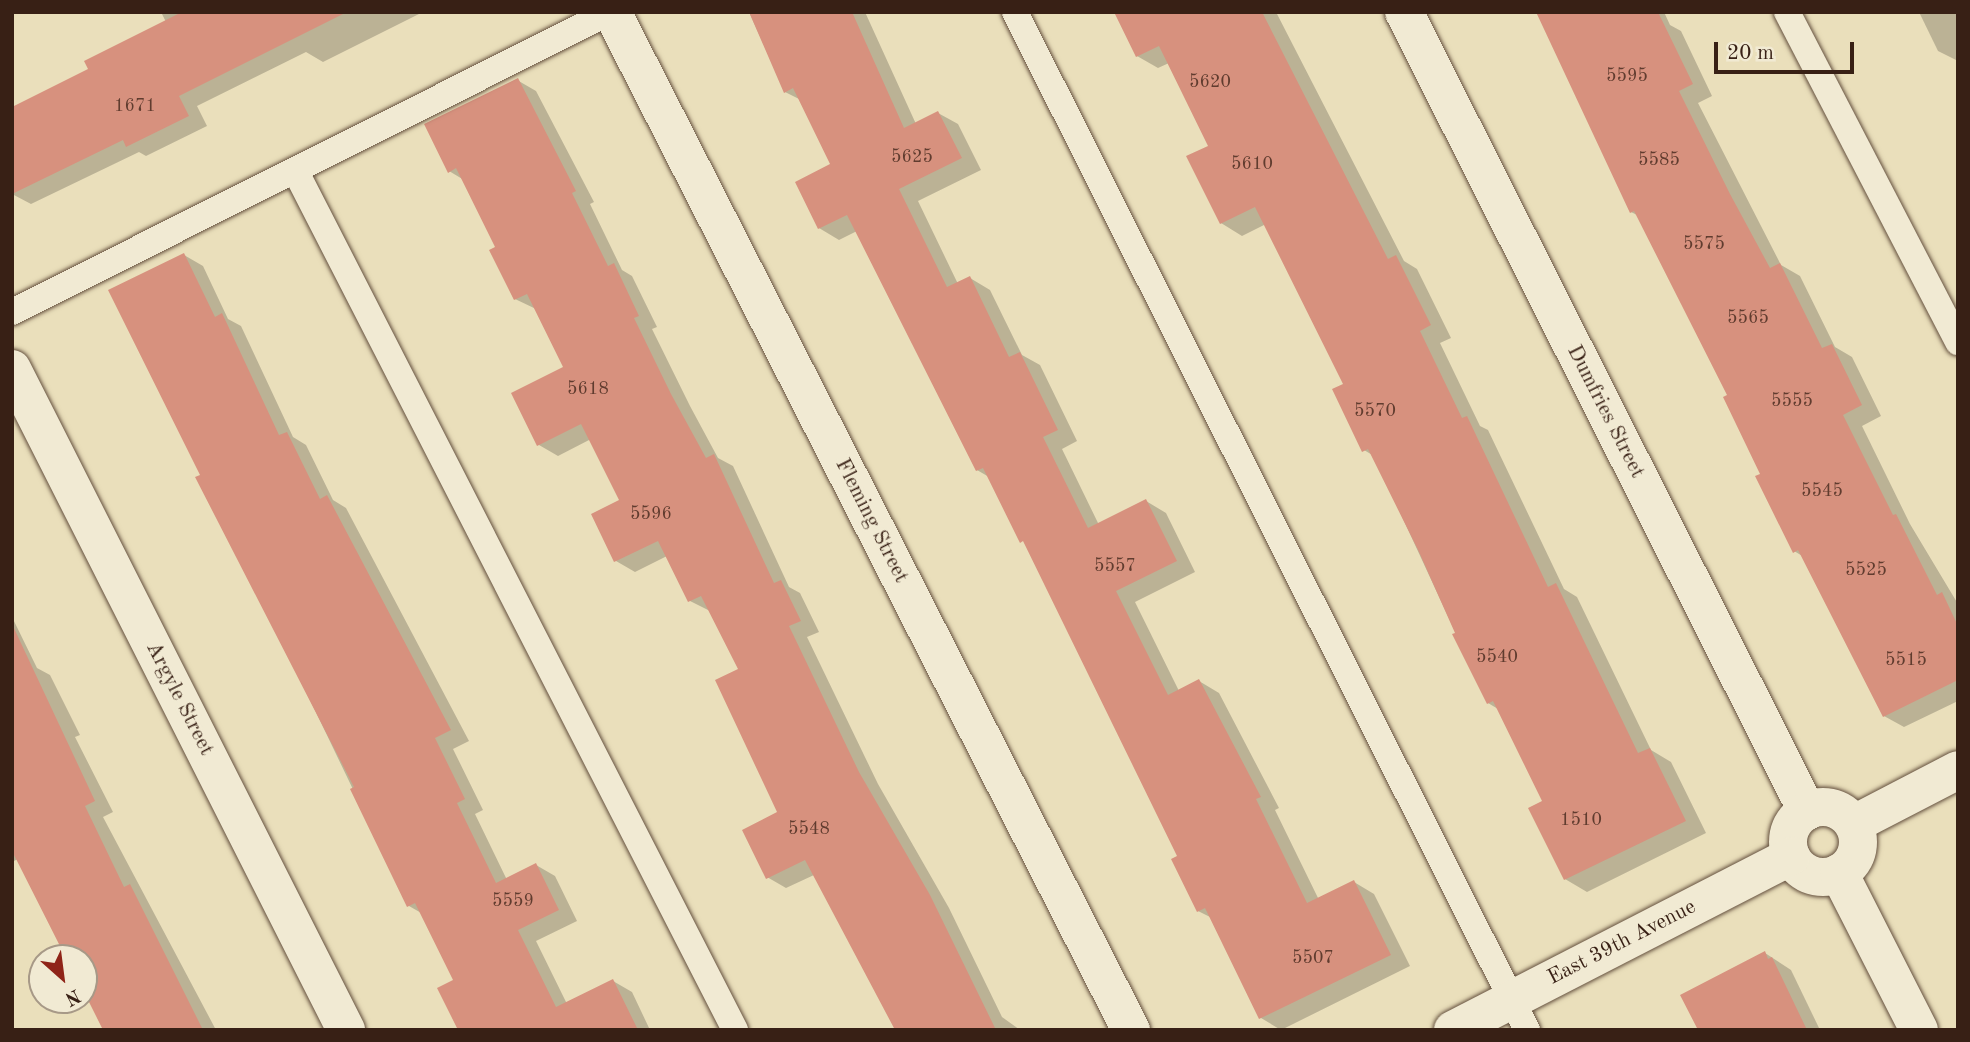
<!DOCTYPE html>
<html>
<head>
<meta charset="utf-8">
<style>
  body { margin:0 }
  #map { position:relative; width:1970px; height:1042px; overflow:hidden; background:#eadfbb; font-family:"Old Standard TT",serif }
  div>[style] { position:absolute }
  [style*='--x'] { left:calc(var(--x)*1px); top:calc(var(--y)*1px); width:calc(var(--w)*1px); rotate:calc(var(--a)*1deg) }
  .shadow>* { inset:0; background:#0003 }
  .building>* { inset:0; background:#d7917e }
  .roads { filter:drop-shadow(0 0 2px #64503e) drop-shadow(0 0 2px #64503e) }
  .lane>* { height:26px; margin:-13px; padding:0 13px; transform-origin:13px; border-radius:13px; background:#f1ead3 }
  .street>* { height:38px; margin:-19px; padding:0 19px; transform-origin:19px; border-radius:19px; background:#f1ead3 }
  .street>.ring { margin:-19px; padding:0; box-sizing:content-box; background:none; border:38px solid #f1ead3; border-radius:50% }
  span { translate:-50% -50%; white-space:nowrap; text-align:center; line-height:1.15; -webkit-text-stroke:5px #f1ead3; paint-order:stroke }
  .number-label { font-size:18px; color:#603c2f }
  .number-label span { -webkit-text-stroke-width:0 }
  .street-label { font-size:21px; color:#382015 }
  .frame { position:absolute; inset:0; border:14px solid #382015; pointer-events:none }
  .north { position:absolute; left:28px; top:944px; width:70px; height:70px; box-sizing:border-box; background:#f1ead3; border:2px solid #a79987; border-radius:50%; rotate:152deg; font-size:19px; font-weight:700; line-height:28px; text-align:center; color:#382015 }
  .north::after { content:''; display:block; margin:auto; width:24px; height:32px; background:#8f2418; clip-path:polygon(50% 0,100% 100%,50% 72%,0 100%) }
  .scale { position:absolute; left:1714px; top:42px; width:140px; height:32px; box-sizing:border-box; border:4px solid #382015; border-top:0; padding-left:9px; font-size:21px; line-height:24px; white-space:nowrap; color:#382015; -webkit-text-stroke:5px #f1ead3; paint-order:stroke }
</style>
</head>
<body>
<div id="map">
  <div class="shadow">
    <i style="clip-path:polygon(161px 12px,423px 12px,323px 62px,306px 52px,197px 106px,207px 126px,146px 156px,139px 152px,31px 204px,12px 194px,90px 70px,166px 22px)"></i>
    <i style="clip-path:polygon(749px 12px,865px 12px,916px 124px,938px 113px,958px 124px,981px 170px,918px 201px,958px 284px,970px 278px,990px 290px,1022px 355px,1040px 365px,1077px 441px,1062px 449px,1099px 525px,1146px 501px,1166px 513px,1195px 572px,1135px 602px,1179px 691px,1199px 681px,1219px 693px,1279px 808px,1275px 810px,1319px 900px,1354px 882px,1374px 894px,1410px 966px,1281px 1030px,1261px 1018px,1212px 918px,1198px 911px,1179px 857px,1027px 545px,989px 477px,977px 470px,857px 231px,839px 240px,819px 228px,832px 165px,801px 100px,785px 92px)"></i>
    <i style="clip-path:polygon(1116px 12px,1276px 12px,1404px 261px,1417px 269px,1451px 338px,1440px 343px,1480px 426px,1488px 430px,1564px 589px,1577px 597px,1651px 750px,1671px 762px,1706px 833px,1587px 892px,1565px 879px,1544px 802px,1498px 709px,1488px 703px,1374px 456px,1364px 450px,1346px 384px,1266px 224px,1242px 236px,1221px 223px,1210px 146px,1169px 63px,1158px 68px,1137px 56px)"></i>
    <i style="clip-path:polygon(1537px 12px,1664px 12px,1670px 25px,1681px 31px,1712px 96px,1698px 103px,1781px 265px,1800px 276px,1835px 347px,1852px 357px,1881px 416px,1862px 426px,1910px 524px,1958px 604px,1958px 701px,1904px 727px,1884px 716px,1804px 557px,1794px 551px,1730px 396px,1639px 216px,1631px 212px)"></i>
    <i style="clip-path:polygon(1919px 12px,1958px 12px,1958px 61px,1938px 51px)"></i>
    <i style="clip-path:polygon(517px 80px,536px 91px,594px 202px,590px 204px,622px 270px,632px 276px,657px 327px,652px 329px,690px 406px,718px 458px,733px 466px,789px 587px,800px 593px,819px 632px,807px 637px,878px 784px,949px 908px,1002px 1017px,1020px 1030px,897px 1030px,814px 875px,786px 888px,767px 877px,779px 813px,740px 670px,710px 611px,690px 601px,667px 556px,635px 572px,616px 561px,621px 501px,591px 439px,558px 456px,539px 445px,566px 368px,536px 309px,515px 299px,497px 247px,464px 180px,449px 171px)"></i>
    <i style="clip-path:polygon(184px 255px,203px 266px,228px 319px,241px 326px,293px 437px,306px 445px,333px 500px,346px 508px,469px 741px,453px 749px,483px 810px,475px 814px,507px 880px,536px 865px,555px 876px,577px 921px,536px 941px,567px 1004px,613px 981px,632px 992px,650px 1030px,460px 1030px,456px 981px,423px 914px,409px 906px,202px 475px)"></i>
    <i style="clip-path:polygon(12px 617px,37px 668px,50px 675px,80px 735px,75px 737px,113px 812px,103px 817px,216px 1030px,104px 1030px,84px 990px,84px 958px,68px 958px,18px 859px,12px 862px)"></i>
    <i style="clip-path:polygon(1765px 953px,1791px 970px,1820px 1030px,1699px 1030px)"></i>
  </div>
  <div class="building">
    <i style="clip-path:polygon(182px 12px,347px 12px,179px 96px,189px 116px,126px 147px,123px 140px,12px 194px,12px 107px,88px 69px,84px 61px)"></i>
    <i style="clip-path:polygon(749px 12px,852px 12px,904px 128px,938px 111px,962px 158px,899px 189px,947px 287px,970px 276px,1009px 357px,1020px 352px,1058px 430px,1043px 437px,1088px 528px,1146px 499px,1177px 561px,1116px 591px,1168px 695px,1199px 679px,1261px 797px,1256px 799px,1307px 903px,1354px 880px,1391px 955px,1259px 1019px,1205px 908px,1197px 912px,1171px 859px,1177px 856px,1023px 541px,1020px 543px,983px 468px,976px 471px,847px 215px,818px 229px,795px 182px,830px 164px,793px 88px,784px 93px)"></i>
    <i style="clip-path:polygon(1114px 12px,1262px 12px,1388px 259px,1396px 255px,1431px 325px,1420px 331px,1462px 418px,1467px 416px,1548px 587px,1556px 583px,1638px 753px,1650px 748px,1686px 821px,1564px 880px,1528px 808px,1542px 801px,1493px 701px,1487px 704px,1452px 634px,1455px 633px,1419px 552px,1368px 449px,1362px 452px,1332px 389px,1343px 384px,1255px 207px,1220px 224px,1186px 156px,1208px 146px,1159px 46px,1136px 57px)"></i>
    <i style="clip-path:polygon(1536px 12px,1658px 12px,1693px 84px,1679px 91px,1730px 194px,1770px 268px,1780px 263px,1822px 348px,1832px 344px,1862px 405px,1843px 415px,1893px 515px,1896px 514px,1937px 595px,1942px 592px,1958px 626px,1958px 680px,1883px 717px,1798px 550px,1793px 553px,1755px 476px,1760px 474px,1723px 397px,1727px 395px,1634px 211px,1630px 213px)"></i>
    <i style="clip-path:polygon(518px 78px,576px 191px,572px 193px,608px 266px,614px 263px,639px 316px,634px 318px,671px 394px,706px 458px,714px 454px,774px 583px,781px 580px,801px 621px,789px 626px,859px 772px,930px 895px,996px 1030px,895px 1030px,805px 860px,766px 879px,742px 830px,777px 812px,715px 680px,738px 669px,701px 596px,688px 602px,658px 541px,614px 562px,591px 514px,619px 500px,581px 424px,537px 446px,511px 393px,563px 367px,527px 294px,514px 300px,489px 250px,495px 247px,456px 168px,448px 173px,424px 124px)"></i>
    <i style="clip-path:polygon(184px 253px,215px 317px,222px 313px,279px 435px,287px 432px,320px 499px,327px 495px,451px 730px,435px 738px,465px 799px,457px 803px,496px 883px,536px 863px,559px 910px,518px 930px,556px 1007px,613px 979px,638px 1030px,458px 1030px,437px 988px,453px 980px,415px 903px,407px 907px,350px 789px,354px 787px,195px 477px,200px 475px,108px 290px)"></i>
    <i style="clip-path:polygon(12px 624px,95px 801px,85px 806px,124px 887px,130px 884px,203px 1030px,103px 1030px,84px 992px,84px 958px,66px 958px,12px 851px)"></i>
    <i style="clip-path:polygon(1765px 951px,1768px 959px,1772px 957px,1807px 1030px,1698px 1030px,1680px 995px)"></i>
  </div>
  <div class="roads">
    <div class="lane">
      <i style="--x:1015;--y:12;--w:1140;--a:63.3"></i>
      <i style="--x:1787;--y:12;--w:372;--a:62.6"></i>
      <i style="--x:296;--y:172;--w:964;--a:62.9"></i>
      <i style="--x:12;--y:312;--w:669;--a:-26.64"></i>
    </div>
    <div class="street">
      <i style="--x:612;--y:12;--w:1143;--a:62.99"></i>
      <i style="--x:1404;--y:12;--w:895;--a:63.23"></i>
      <i style="--x:12;--y:369;--w:741;--a:63.19"></i>
      <i class="ring" style="left:1788px;top:807px;width:32px;height:32px"></i>
      <i style="--x:1854;--y:824;--w:117;--a:-27.4"></i>
      <i style="--x:1839;--y:873;--w:176;--a:63"></i>
      <i style="--x:1453;--y:1030;--w:380;--a:-27.2"></i>
    </div>
  </div>
  <div class="number-label">
    <span style="left:1627px;top:76px">5595</span>
    <span style="left:1210px;top:82px">5620</span>
    <span style="left:135px;top:106px">1671</span>
    <span style="left:912px;top:157px">5625</span>
    <span style="left:1659px;top:160px">5585</span>
    <span style="left:1252px;top:164px">5610</span>
    <span style="left:1704px;top:244px">5575</span>
    <span style="left:1748px;top:318px">5565</span>
    <span style="left:588px;top:389px">5618</span>
    <span style="left:1792px;top:401px">5555</span>
    <span style="left:1375px;top:411px">5570</span>
    <span style="left:1822px;top:491px">5545</span>
    <span style="left:651px;top:514px">5596</span>
    <span style="left:1115px;top:566px">5557</span>
    <span style="left:1866px;top:570px">5525</span>
    <span style="left:1497px;top:657px">5540</span>
    <span style="left:1906px;top:660px">5515</span>
    <span style="left:1581px;top:820px">1510</span>
    <span style="left:809px;top:829px">5548</span>
    <span style="left:513px;top:901px">5559</span>
    <span style="left:1313px;top:958px">5507</span>
  </div>
  <div class="street-label">
    <span style="left:1605px;top:412px;rotate:63deg">Dumfries Street</span>
    <span style="left:871px;top:521px;rotate:63deg">Fleming Street</span>
    <span style="left:179px;top:699px;rotate:63deg">Argyle Street</span>
    <span style="left:1622px;top:943px;rotate:-27deg">East 39th Avenue</span>
  </div>
  <div class="frame"></div>
  <div class="north">N</div>
  <div class="scale">20 m</div>
</div>
</body>
</html>
